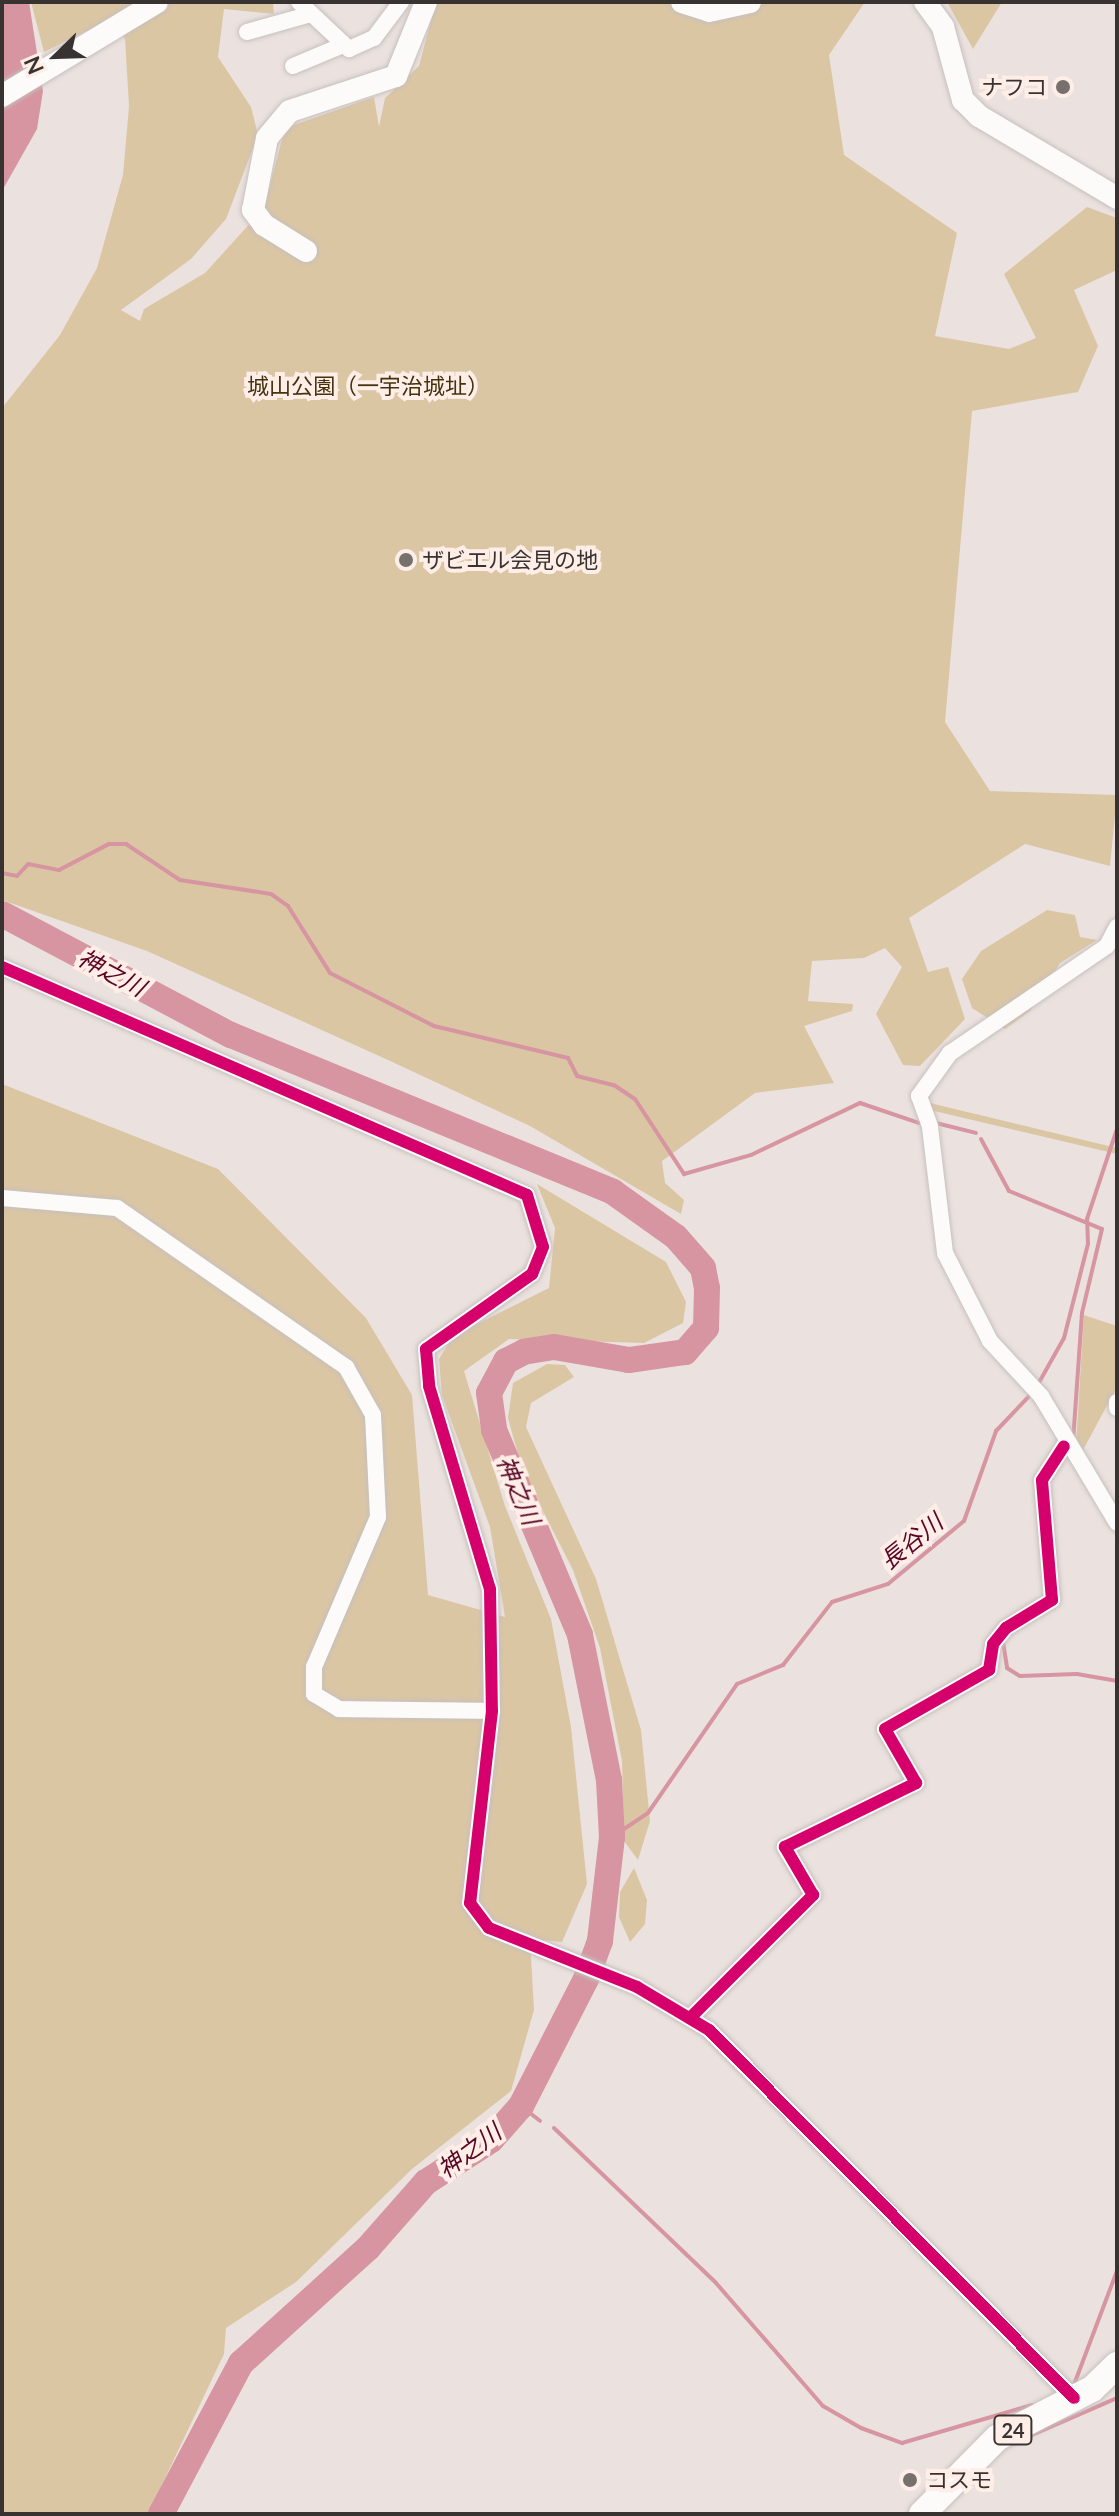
<!DOCTYPE html>
<html>
<head>
<meta charset="utf-8">
<style>
  body { margin:0 }
  #map { position:relative; width:1119px; height:2516px; overflow:hidden; background:#ebe2df; font-family:Lato,"Noto Sans JP",sans-serif }
  div>[style] { position:absolute }
  [style*='--x'] { left:calc(var(--x)*1px); top:calc(var(--y)*1px); width:calc(var(--w)*1px); rotate:calc(var(--a)*1deg) }
  .green>* { inset:0; background:#dbc6a4 }
  .water>* { inset:0; background:#d695a1 }
  .stream>* { height:4px; margin:-2px; padding:0 2px; transform-origin:2px; border-radius:2px; background:#d695a1 }
  .river>* { height:26px; margin:-13px; padding:0 13px; transform-origin:13px; border-radius:13px; background:#d695a1 }
  .roads { filter:drop-shadow(0 0 2px #c6c0bd) drop-shadow(0 0 2px #c6c0bd) }
  .street>* { height:16px; margin:-8px; padding:0 8px; transform-origin:8px; border-radius:8px; background:#fcfbfa }
  .secondary>* { height:22px; margin:-11px; padding:0 11px; transform-origin:11px; border-radius:11px; background:#fcfbfa }
  .primary>* { height:26px; margin:-13px; padding:0 13px; transform-origin:13px; border-radius:13px; background:#fcfbfa }
  .cycleway>* { height:12px; margin:-6px; padding:0 6px; transform-origin:6px; border-radius:6px; background:#d6006c }
  .dots>* { width:22px; height:22px; translate:-50% -50%; box-sizing:border-box; border:4px solid #feeee7; border-radius:50% }
  span { translate:-50% -50%; white-space:nowrap; text-align:center; line-height:1.15; -webkit-text-stroke:8px #feeee7; paint-order:stroke }
  .shield-label span { padding:2px 6px; background:#feeee7; border:2px solid; border-radius:6px; -webkit-text-stroke-width:0 }
  .shield-label { font-size:20px; color:#383230; font-weight:700 }
  .poi-label { font-size:22px; color:#383230 }
  .right { translate:-100% -50%; text-align:right }
  .left { translate:0 -50%; text-align:left }
  .park-label { font-size:22px; color:#44330e }
  .water-label { font-size:24px; color:#590524; font-style:italic }
  .frame { position:absolute; inset:0; border:4px solid #383230; pointer-events:none }
  .north { position:absolute; left:16px; top:16px; width:80px; height:80px; -webkit-text-stroke:6px #feeee7; paint-order:stroke; rotate:247deg; font-size:22px; font-weight:700; line-height:32px; text-align:center; color:#383230 }
  .north::after { content:''; display:block; margin:auto; width:28px; height:36px; background:#383230; clip-path:polygon(50% 0,100% 100%,50% 72%,0 100%) }
</style>
</head>
<body>
<div id="map">
  <div class="green">
    <i style="clip-path:polygon(31px 2px,273px 2px,274px 14px,224px 9px,218px 57px,251px 107px,258px 135px,226px 219px,191px 259px,121px 310px,140px 321px,144px 309px,205px 273px,264px 208px,285px 128px,374px 97px,379px 127px,385px 98px,419px 66px,436px 2px,865px 2px,829px 55px,844px 155px,957px 233px,935px 336px,1009px 349px,1036px 338px,1004px 274px,1087px 207px,1117px 218px,1117px 270px,1074px 290px,1098px 346px,1078px 392px,972px 411px,945px 722px,990px 791px,1117px 795px,1110px 866px,1025px 844px,909px 918px,928px 972px,948px 967px,965px 1019px,920px 1066px,903px 1065px,876px 1014px,902px 967px,885px 948px,864px 958px,812px 961px,808px 1001px,853px 1004px,852px 1011px,804px 1026px,834px 1083px,755px 1093px,662px 1161px,665px 1183px,684px 1200px,681px 1214px,530px 1126px,388px 1060px,147px 951px,2px 900px,2px 408px,60px 335px,97px 268px,123px 175px,129px 106px,125px 39px,111px 19px,44px 52px)"></i>
    <i style="clip-path:polygon(947px 2px,1002px 2px,973px 49px)"></i>
    <i style="clip-path:polygon(1047px 910px,1075px 915px,1080px 937px,1097px 940px,1060px 963px,1030px 1011px,1005px 1029px,972px 1008px,962px 979px,981px 951px)"></i>
    <i style="clip-path:polygon(2px 1084px,218px 1169px,366px 1318px,412px 1395px,428px 1595px,505px 1617px,490px 1527px,442px 1395px,439px 1359px,453px 1336px,549px 1288px,555px 1228px,537px 1184px,666px 1262px,686px 1302px,683px 1323px,644px 1343px,509px 1339px,464px 1371px,505px 1506px,551px 1619px,571px 1727px,587px 1884px,562px 1942px,530px 1939px,534px 2010px,511px 2091px,412px 2169px,296px 2282px,226px 2328px,224px 2354px,148px 2514px,2px 2514px)"></i>
    <i style="clip-path:polygon(930px 1103px,1117px 1148px,1117px 1154px,930px 1110px)"></i>
    <i style="clip-path:polygon(1084px 1315px,1117px 1326px,1117px 1387px,1083px 1450px,1076px 1444px)"></i>
    <i style="clip-path:polygon(547px 1364px,565px 1365px,574px 1377px,531px 1403px,526px 1427px,596px 1579px,641px 1730px,650px 1821px,638px 1860px,624px 1841px,622px 1761px,600px 1648px,573px 1570px,523px 1472px,508px 1418px,513px 1383px)"></i>
    <i style="clip-path:polygon(634px 1868px,647px 1900px,645px 1924px,630px 1942px,619px 1917px,620px 1892px)"></i>
  </div>
  <div class="water">
    <i style="clip-path:polygon(2px 2px,29px 2px,43px 91px,37px 129px,2px 191px)"></i>
  </div>
  <div class="stream">
    <i style="--x:2;--y:873;--w:15;--a:11"></i>
    <i style="--x:17;--y:876;--w:16;--a:-47"></i>
    <i style="--x:28;--y:864;--w:32;--a:11"></i>
    <i style="--x:59;--y:870;--w:56;--a:-27.5"></i>
    <i style="--x:109;--y:844;--w:17;--a:0"></i>
    <i style="--x:126;--y:844;--w:65;--a:33.7"></i>
    <i style="--x:180;--y:880;--w:92;--a:8.7"></i>
    <i style="--x:271;--y:894;--w:21;--a:35"></i>
    <i style="--x:288;--y:906;--w:79;--a:57.9"></i>
    <i style="--x:330;--y:973;--w:117;--a:27"></i>
    <i style="--x:434;--y:1026;--w:138;--a:13.4"></i>
    <i style="--x:568;--y:1058;--w:20;--a:63"></i>
    <i style="--x:577;--y:1076;--w:38;--a:14"></i>
    <i style="--x:614;--y:1085;--w:25;--a:34"></i>
    <i style="--x:635;--y:1099;--w:90;--a:56.8"></i>
    <i style="--x:684;--y:1174;--w:70;--a:-15.8"></i>
    <i style="--x:751;--y:1155;--w:121;--a:-25.5"></i>
    <i style="--x:860;--y:1103;--w:62;--a:18.7"></i>
    <i style="--x:936;--y:1123;--w:41;--a:14"></i>
    <i style="--x:981;--y:1139;--w:59;--a:61.7"></i>
    <i style="--x:1009;--y:1191;--w:100;--a:22.2"></i>
    <i style="--x:1102;--y:1229;--w:86;--a:103.4"></i>
    <i style="--x:1082;--y:1313;--w:128;--a:94"></i>
    <i style="--x:1037;--y:1386;--w:55;--a:-60.6"></i>
    <i style="--x:1064;--y:1338;--w:97;--a:-75.7"></i>
    <i style="--x:1088;--y:1244;--w:25;--a:-92"></i>
    <i style="--x:1087;--y:1219;--w:95;--a:-71.6"></i>
    <i style="--x:1003;--y:1642;--w:26;--a:81"></i>
    <i style="--x:1007;--y:1668;--w:15;--a:32"></i>
    <i style="--x:1020;--y:1676;--w:57;--a:-2"></i>
    <i style="--x:1077;--y:1674;--w:41;--a:9.9"></i>
    <i style="--x:612;--y:1837;--w:43;--a:-33.7"></i>
    <i style="--x:648;--y:1813;--w:157;--a:-55.4"></i>
    <i style="--x:737;--y:1684;--w:50;--a:-22.4"></i>
    <i style="--x:783;--y:1665;--w:80;--a:-52.1"></i>
    <i style="--x:832;--y:1602;--w:59;--a:-17.8"></i>
    <i style="--x:888;--y:1584;--w:99;--a:-39.7"></i>
    <i style="--x:964;--y:1521;--w:96;--a:-70.4"></i>
    <i style="--x:996;--y:1431;--w:52;--a:-46.5"></i>
    <i style="--x:521;--y:2106;--w:24;--a:38"></i>
    <i style="--x:554;--y:2128;--w:224;--a:43.7"></i>
    <i style="--x:716;--y:2283;--w:163;--a:49"></i>
    <i style="--x:823;--y:2406;--w:44;--a:30.1"></i>
    <i style="--x:861;--y:2428;--w:44;--a:20.1"></i>
    <i style="--x:902;--y:2443;--w:135;--a:-16.3"></i>
    <i style="--x:1075;--y:2382;--w:119;--a:-69.3"></i>
    <i style="--x:1032;--y:2435;--w:93;--a:-23.5"></i>
  </div>
  <div class="river">
    <i style="--x:2;--y:914;--w:259;--a:27.9"></i>
    <i style="--x:231;--y:1035;--w:413;--a:22.3"></i>
    <i style="--x:613;--y:1192;--w:77;--a:35.5"></i>
    <i style="--x:676;--y:1237;--w:41;--a:48.9"></i>
    <i style="--x:703;--y:1268;--w:20;--a:79"></i>
    <i style="--x:707;--y:1288;--w:40;--a:91.4"></i>
    <i style="--x:706;--y:1328;--w:32;--a:131"></i>
    <i style="--x:685;--y:1352;--w:57;--a:171.9"></i>
    <i style="--x:629;--y:1360;--w:76;--a:-170.2"></i>
    <i style="--x:554;--y:1347;--w:30;--a:171"></i>
    <i style="--x:524;--y:1352;--w:20;--a:153"></i>
    <i style="--x:506;--y:1361;--w:36;--a:118"></i>
    <i style="--x:489;--y:1393;--w:37;--a:82"></i>
    <i style="--x:494;--y:1430;--w:222;--a:67.2"></i>
    <i style="--x:580;--y:1635;--w:148;--a:78.7"></i>
    <i style="--x:609;--y:1780;--w:57;--a:87"></i>
    <i style="--x:612;--y:1837;--w:105;--a:96.6"></i>
    <i style="--x:600;--y:1941;--w:40;--a:110.2"></i>
    <i style="--x:586;--y:1979;--w:143;--a:117.1"></i>
    <i style="--x:521;--y:2106;--w:45;--a:131.4"></i>
    <i style="--x:491;--y:2140;--w:77;--a:147.1"></i>
    <i style="--x:426;--y:2182;--w:88;--a:131.3"></i>
    <i style="--x:368;--y:2248;--w:171;--a:137.8"></i>
    <i style="--x:241;--y:2363;--w:171;--a:117.9"></i>
  </div>
  <div class="roads">
    <div class="street">
      <i style="--x:299;--y:2;--w:69;--a:43.2"></i>
      <i style="--x:349;--y:49;--w:27;--a:-24"></i>
      <i style="--x:374;--y:38;--w:45;--a:-53.1"></i>
      <i style="--x:247;--y:32;--w:66;--a:-15.7"></i>
      <i style="--x:293;--y:66;--w:54;--a:-22.8"></i>
      <i style="--x:1117;--y:927;--w:21;--a:118"></i>
      <i style="--x:1107;--y:946;--w:190;--a:145.7"></i>
      <i style="--x:950;--y:1053;--w:53;--a:125.8"></i>
      <i style="--x:919;--y:1096;--w:33;--a:70"></i>
      <i style="--x:930;--y:1127;--w:127;--a:83.2"></i>
      <i style="--x:945;--y:1253;--w:99;--a:62.9"></i>
      <i style="--x:990;--y:1341;--w:75;--a:47.2"></i>
      <i style="--x:1041;--y:1396;--w:148;--a:59.1"></i>
      <i style="--x:2;--y:967;--w:572;--a:23.47"></i>
      <i style="--x:527;--y:1195;--w:54;--a:72.9"></i>
      <i style="--x:543;--y:1247;--w:29;--a:112"></i>
      <i style="--x:532;--y:1274;--w:130;--a:144.7"></i>
      <i style="--x:426;--y:1349;--w:37;--a:85"></i>
      <i style="--x:429;--y:1386;--w:212;--a:73.3"></i>
      <i style="--x:490;--y:1589;--w:122;--a:89.1"></i>
      <i style="--x:492;--y:1711;--w:193;--a:96.5"></i>
      <i style="--x:470;--y:1903;--w:31;--a:53"></i>
      <i style="--x:489;--y:1928;--w:159;--a:21.7"></i>
      <i style="--x:637;--y:1987;--w:84;--a:30.8"></i>
      <i style="--x:709;--y:2030;--w:518;--a:45.23"></i>
      <i style="--x:2;--y:1198;--w:115;--a:5"></i>
      <i style="--x:117;--y:1208;--w:279;--a:34.8"></i>
      <i style="--x:346;--y:1367;--w:55;--a:60.6"></i>
      <i style="--x:373;--y:1415;--w:102;--a:87.2"></i>
      <i style="--x:378;--y:1517;--w:163;--a:113.1"></i>
      <i style="--x:314;--y:1667;--w:27;--a:90"></i>
      <i style="--x:314;--y:1694;--w:29;--a:31"></i>
      <i style="--x:339;--y:1709;--w:153;--a:0.7"></i>
      <i style="--x:1117;--y:1402;--w:6;--a:90"></i>
      <i style="--x:691;--y:2017;--w:173;--a:-45"></i>
      <i style="--x:813;--y:1895;--w:56;--a:-120.3"></i>
      <i style="--x:785;--y:1847;--w:146;--a:-26"></i>
      <i style="--x:916;--y:1783;--w:62;--a:-119.9"></i>
      <i style="--x:885;--y:1729;--w:120;--a:-29.6"></i>
      <i style="--x:989;--y:1670;--w:26;--a:-81"></i>
      <i style="--x:993;--y:1644;--w:21;--a:-51"></i>
      <i style="--x:1006;--y:1628;--w:54;--a:-31.3"></i>
      <i style="--x:1052;--y:1600;--w:120;--a:-94.8"></i>
      <i style="--x:1042;--y:1480;--w:40;--a:-57.1"></i>
    </div>
    <div class="secondary">
      <i style="--x:682;--y:2;--w:28;--a:18"></i>
      <i style="--x:709;--y:11;--w:42;--a:-12.4"></i>
      <i style="--x:925;--y:2;--w:31;--a:54"></i>
      <i style="--x:943;--y:27;--w:76;--a:74.7"></i>
      <i style="--x:963;--y:100;--w:23;--a:45"></i>
      <i style="--x:979;--y:116;--w:161;--a:30.7"></i>
      <i style="--x:2;--y:96;--w:181;--a:-31.2"></i>
      <i style="--x:306;--y:251;--w:49;--a:-148.2"></i>
      <i style="--x:264;--y:225;--w:19;--a:-126"></i>
      <i style="--x:253;--y:210;--w:73;--a:-79"></i>
      <i style="--x:267;--y:138;--w:35;--a:-50"></i>
      <i style="--x:290;--y:111;--w:112;--a:-18.3"></i>
      <i style="--x:396;--y:76;--w:80;--a:-67.9"></i>
    </div>
    <div class="primary">
      <i style="--x:922;--y:2514;--w:107;--a:-45.4"></i>
      <i style="--x:997;--y:2438;--w:107;--a:-27.3"></i>
      <i style="--x:1092;--y:2389;--w:35;--a:-44"></i>
    </div>
  </div>
  <div class="cycleway">
    <i style="--x:2;--y:967;--w:572;--a:23.47"></i>
    <i style="--x:527;--y:1195;--w:54;--a:72.9"></i>
    <i style="--x:543;--y:1247;--w:29;--a:112"></i>
    <i style="--x:532;--y:1274;--w:130;--a:144.7"></i>
    <i style="--x:426;--y:1349;--w:37;--a:85"></i>
    <i style="--x:429;--y:1386;--w:212;--a:73.3"></i>
    <i style="--x:490;--y:1589;--w:122;--a:89.1"></i>
    <i style="--x:492;--y:1711;--w:193;--a:96.5"></i>
    <i style="--x:470;--y:1903;--w:31;--a:53"></i>
    <i style="--x:489;--y:1928;--w:159;--a:21.7"></i>
    <i style="--x:637;--y:1987;--w:84;--a:30.8"></i>
    <i style="--x:709;--y:2030;--w:518;--a:45.23"></i>
    <i style="--x:691;--y:2017;--w:173;--a:-45"></i>
    <i style="--x:813;--y:1895;--w:56;--a:-120.3"></i>
    <i style="--x:785;--y:1847;--w:146;--a:-26"></i>
    <i style="--x:916;--y:1783;--w:62;--a:-119.9"></i>
    <i style="--x:885;--y:1729;--w:120;--a:-29.6"></i>
    <i style="--x:989;--y:1670;--w:26;--a:-81"></i>
    <i style="--x:993;--y:1644;--w:21;--a:-51"></i>
    <i style="--x:1006;--y:1628;--w:54;--a:-31.3"></i>
    <i style="--x:1052;--y:1600;--w:120;--a:-94.8"></i>
    <i style="--x:1042;--y:1480;--w:40;--a:-57.1"></i>
  </div>
  <div class="dots">
    <i style="left:1063px;top:87px;background:#77706d"></i>
    <i style="left:406px;top:560px;background:#77706d"></i>
    <i style="left:910px;top:2480px;background:#77706d"></i>
  </div>
  <div class="shield-label">
    <span style="left:1013px;top:2430px">24</span>
  </div>
  <div class="poi-label">
    <span class="right" style="left:1047px;top:87px">ナフコ</span>
    <span class="left" style="left:422px;top:560px">ザビエル会見の地</span>
    <span class="left" style="left:926px;top:2480px">コスモ</span>
  </div>
  <div class="park-label">
    <span style="left:368px;top:386px">城山公園（一宇治城址）</span>
  </div>
  <div class="water-label">
    <span style="left:112px;top:972px;rotate:28deg">神之川</span>
    <span style="left:519px;top:1490px;rotate:67deg">神之川</span>
    <span style="left:911px;top:1541px;rotate:-39deg">長谷川</span>
    <span style="left:469px;top:2150px;rotate:-37deg">神之川</span>
  </div>
  <div class="frame"></div>
  <div class="north">N</div>
</div>
</body>
</html>
